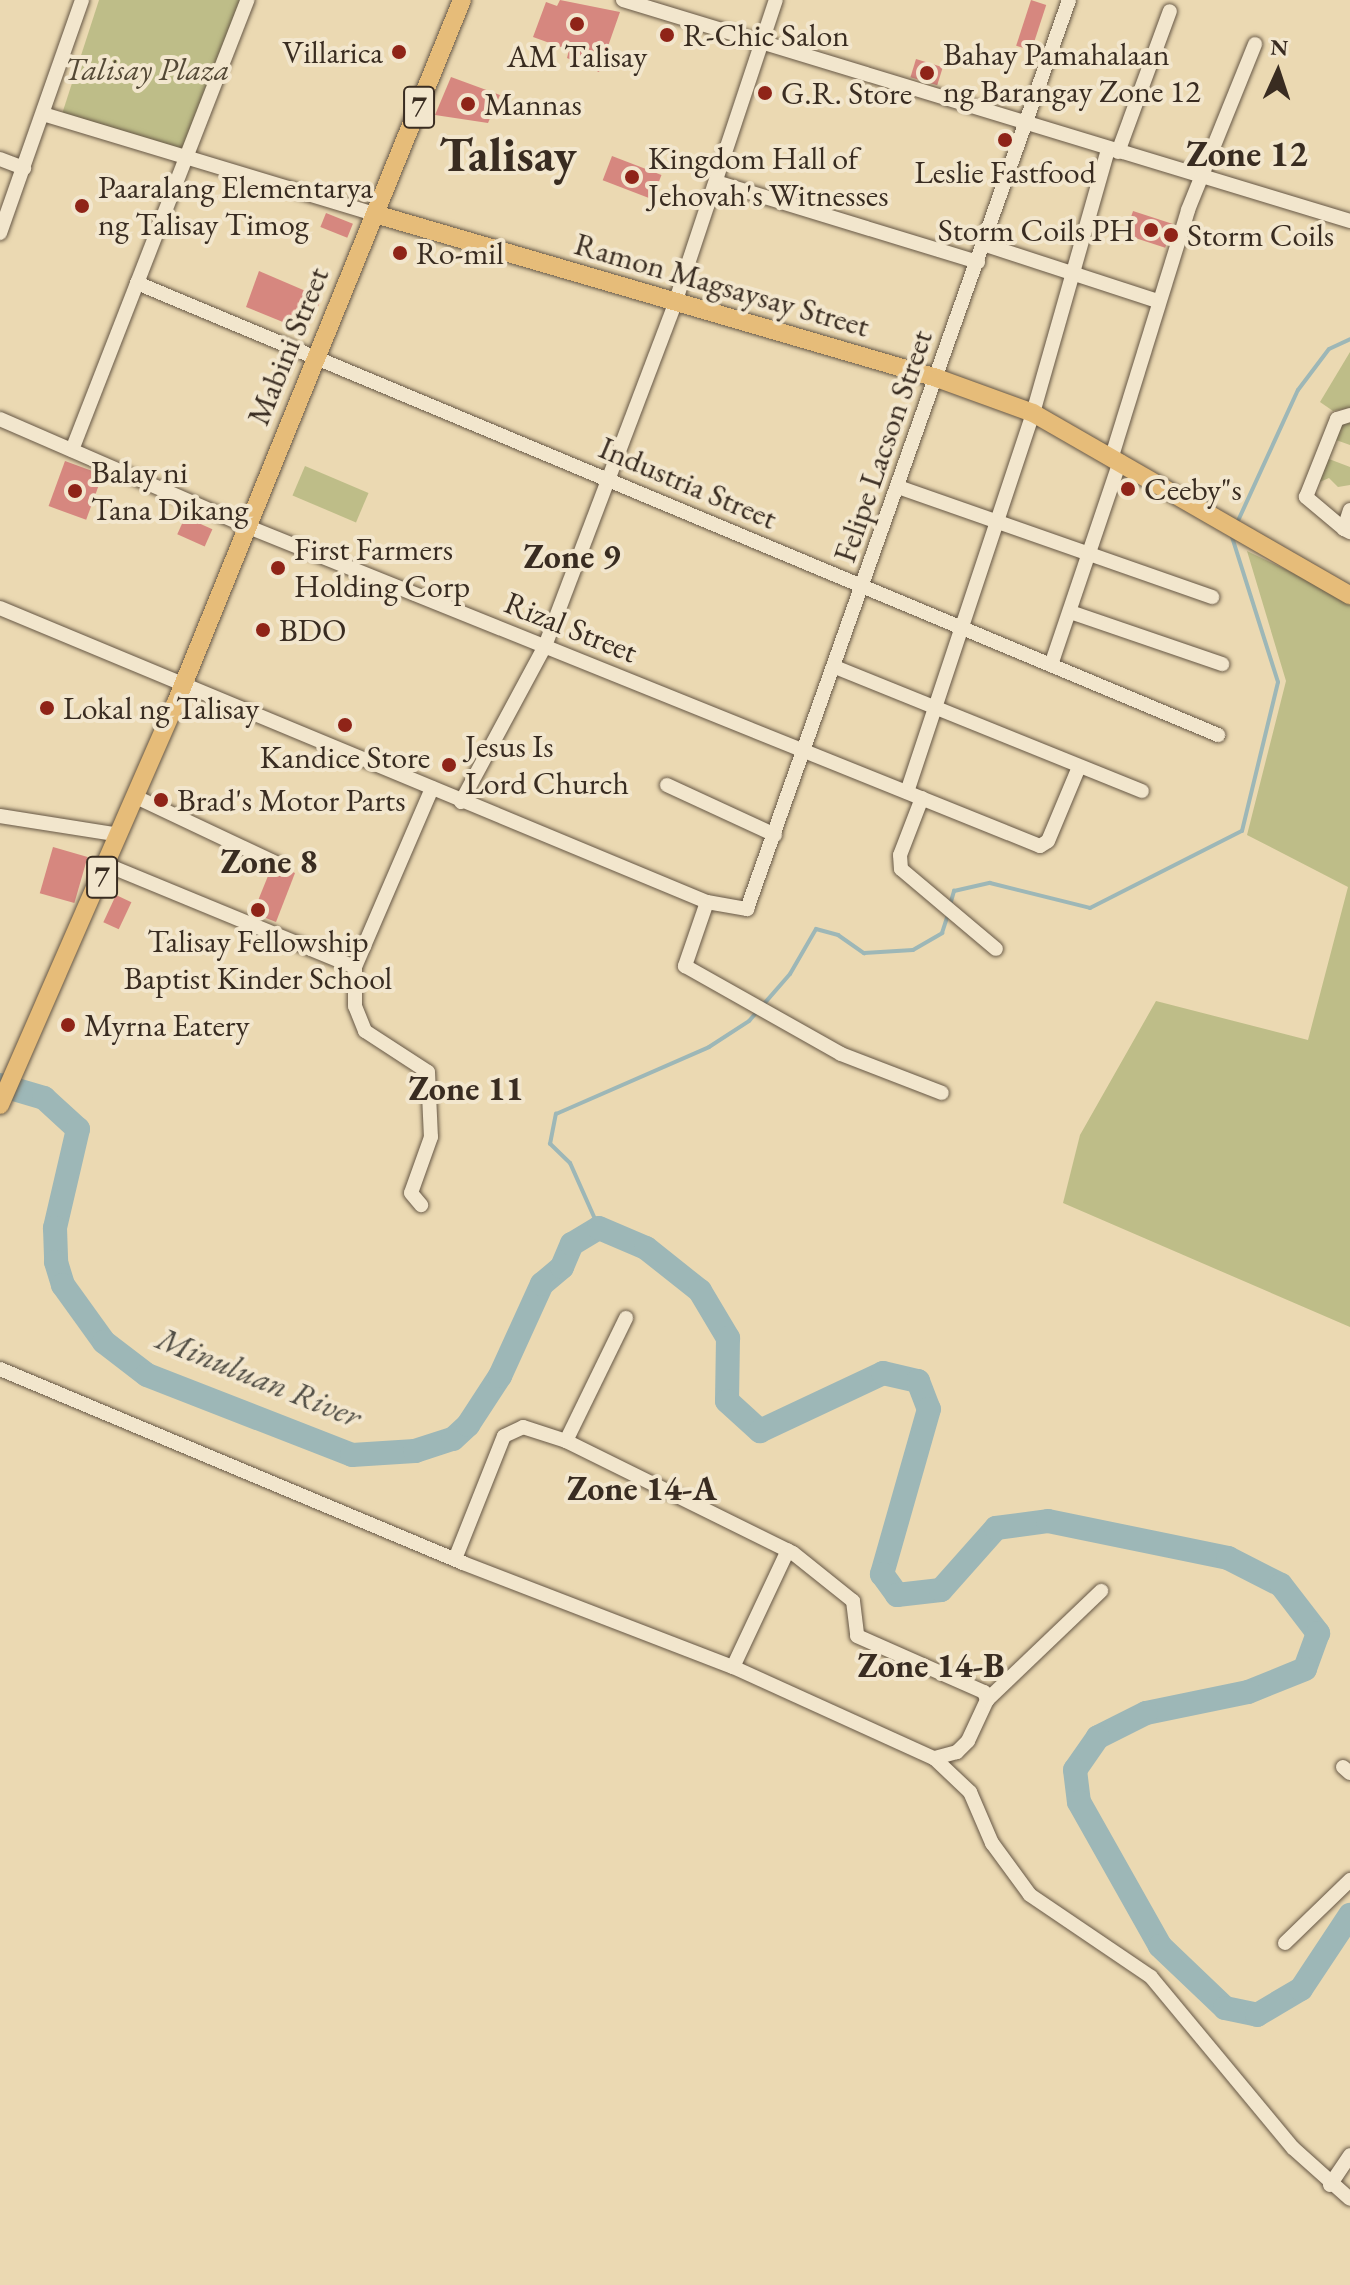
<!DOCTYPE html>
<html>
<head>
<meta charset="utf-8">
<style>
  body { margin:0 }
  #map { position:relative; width:1350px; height:2285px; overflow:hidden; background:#ebd9b2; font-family:"EB Garamond",serif }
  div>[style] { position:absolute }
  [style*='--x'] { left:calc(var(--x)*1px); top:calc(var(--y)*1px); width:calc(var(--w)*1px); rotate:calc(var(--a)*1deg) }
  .green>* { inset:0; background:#bebd88; transform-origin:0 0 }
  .stream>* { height:4px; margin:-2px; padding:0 2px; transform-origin:2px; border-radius:2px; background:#9db7b7 }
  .river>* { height:24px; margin:-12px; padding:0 12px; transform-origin:12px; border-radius:12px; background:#9db7b7 }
  .building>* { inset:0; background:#d6877f; transform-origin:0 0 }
  .roads { filter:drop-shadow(0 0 2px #665745) drop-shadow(0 0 2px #665745) }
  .minor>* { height:14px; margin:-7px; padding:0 7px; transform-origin:7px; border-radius:7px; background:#f2e6cd }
  .major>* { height:18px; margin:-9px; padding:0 9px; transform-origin:9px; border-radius:9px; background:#e6bc79 }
  .dots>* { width:22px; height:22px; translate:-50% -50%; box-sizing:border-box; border:4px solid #f2e6cd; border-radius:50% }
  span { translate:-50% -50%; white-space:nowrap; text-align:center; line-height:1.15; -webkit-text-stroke:8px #f2e6cd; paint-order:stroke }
  .shield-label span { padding:2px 6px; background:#f2e6cd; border:2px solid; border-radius:6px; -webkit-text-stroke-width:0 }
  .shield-label { font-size:30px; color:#392c21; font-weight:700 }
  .poi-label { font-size:32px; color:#392c21 }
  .left { translate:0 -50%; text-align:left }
  .right { translate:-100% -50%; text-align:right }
  .park-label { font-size:32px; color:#544936; font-style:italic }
  .street-label { font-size:32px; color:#392c21 }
  .neighbourhood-label { font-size:34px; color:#392c21; font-weight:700 }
  .water-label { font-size:34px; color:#524f46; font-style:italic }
  .quarter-label { font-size:36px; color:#392c21; font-weight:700 }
  .town-label { font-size:48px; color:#392c21; font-weight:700 }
  .north { position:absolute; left:1238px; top:32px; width:80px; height:80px; -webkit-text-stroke:6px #f2e6cd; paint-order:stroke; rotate:3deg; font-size:22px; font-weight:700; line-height:32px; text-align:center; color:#392c21 }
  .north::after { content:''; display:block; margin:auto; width:28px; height:36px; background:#392c21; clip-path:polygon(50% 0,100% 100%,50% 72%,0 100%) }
</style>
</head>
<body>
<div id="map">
  <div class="green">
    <i style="clip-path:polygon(99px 0,245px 0,187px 151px,62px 114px)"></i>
    <i style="clip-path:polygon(1350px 352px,1350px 408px,1333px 411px,1320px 402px)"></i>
    <i style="clip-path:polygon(1350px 418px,1350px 445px,1336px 440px,1329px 459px,1350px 467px,1350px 485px,1338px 487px,1329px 478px,1315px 484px,1339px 420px)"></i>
    <i style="left:305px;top:466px;width:69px;height:32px;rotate:23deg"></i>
    <i style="clip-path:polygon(1247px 551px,1350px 600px,1350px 1327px,1063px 1203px,1080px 1135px,1156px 1001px,1308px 1040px,1348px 887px,1247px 835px,1286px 681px)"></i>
  </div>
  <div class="stream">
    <i style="--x:1237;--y:523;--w:146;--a:-65.4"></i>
    <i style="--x:1298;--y:390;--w:51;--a:-52.9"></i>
    <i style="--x:1329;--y:349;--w:23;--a:-25"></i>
    <i style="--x:950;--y:905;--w:15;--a:-74"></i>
    <i style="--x:954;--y:891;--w:37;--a:-13"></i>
    <i style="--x:990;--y:883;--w:103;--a:14"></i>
    <i style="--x:1090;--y:908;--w:170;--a:-26.9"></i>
    <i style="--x:1242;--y:831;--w:153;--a:-76.4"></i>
    <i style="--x:1278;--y:682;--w:155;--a:-107.6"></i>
    <i style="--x:599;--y:1228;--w:71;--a:-114"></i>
    <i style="--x:570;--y:1163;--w:28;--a:-136"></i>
    <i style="--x:550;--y:1144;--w:31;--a:-79"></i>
    <i style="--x:556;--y:1114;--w:167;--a:-23.6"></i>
    <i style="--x:709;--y:1047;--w:48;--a:-33"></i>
    <i style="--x:749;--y:1021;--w:62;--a:-48.9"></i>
    <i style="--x:790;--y:974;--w:52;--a:-60"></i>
    <i style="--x:816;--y:929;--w:23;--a:15"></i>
    <i style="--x:838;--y:935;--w:32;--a:35"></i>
    <i style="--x:864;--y:953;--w:49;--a:-3.5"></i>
    <i style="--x:913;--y:950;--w:34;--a:-30"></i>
    <i style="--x:942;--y:933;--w:20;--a:-72"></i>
  </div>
  <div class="river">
    <i style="--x:0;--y:1085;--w:46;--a:16.5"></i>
    <i style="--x:44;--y:1098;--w:46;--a:42.4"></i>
    <i style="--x:78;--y:1129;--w:102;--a:103.1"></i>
    <i style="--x:55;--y:1228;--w:34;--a:88"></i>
    <i style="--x:56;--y:1262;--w:24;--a:73"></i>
    <i style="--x:63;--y:1285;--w:70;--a:54.3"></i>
    <i style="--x:104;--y:1342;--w:54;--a:37.5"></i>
    <i style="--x:147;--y:1375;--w:220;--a:21.3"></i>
    <i style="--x:352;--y:1455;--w:63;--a:-3.6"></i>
    <i style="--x:415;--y:1451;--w:40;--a:-18"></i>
    <i style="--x:453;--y:1439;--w:21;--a:-43"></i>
    <i style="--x:468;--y:1425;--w:59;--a:-56.9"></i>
    <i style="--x:500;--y:1376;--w:101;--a:-65.5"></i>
    <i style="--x:542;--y:1284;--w:26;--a:-40"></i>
    <i style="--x:562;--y:1267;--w:25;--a:-67"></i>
    <i style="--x:572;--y:1244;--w:31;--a:-31"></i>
    <i style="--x:599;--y:1228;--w:51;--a:23.1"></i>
    <i style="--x:646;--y:1248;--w:69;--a:38.5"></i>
    <i style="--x:700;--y:1291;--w:55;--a:59.2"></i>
    <i style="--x:728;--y:1338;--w:63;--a:90.9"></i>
    <i style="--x:727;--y:1401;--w:45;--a:42.3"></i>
    <i style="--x:760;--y:1431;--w:136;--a:-25.2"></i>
    <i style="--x:883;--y:1373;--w:36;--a:13"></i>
    <i style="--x:918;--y:1381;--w:30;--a:69"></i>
    <i style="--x:929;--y:1409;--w:172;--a:105.9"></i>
    <i style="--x:882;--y:1574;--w:26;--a:54"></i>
    <i style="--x:897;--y:1595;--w:44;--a:-6.5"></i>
    <i style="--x:941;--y:1590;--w:83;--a:-48.4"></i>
    <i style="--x:996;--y:1528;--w:52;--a:-7.7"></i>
    <i style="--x:1048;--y:1521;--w:184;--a:11.6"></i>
    <i style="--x:1228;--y:1558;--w:59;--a:27"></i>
    <i style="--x:1281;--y:1585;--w:61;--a:52.4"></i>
    <i style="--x:1318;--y:1633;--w:38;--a:110"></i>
    <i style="--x:1305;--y:1669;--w:61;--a:158"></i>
    <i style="--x:1248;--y:1692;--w:104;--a:168.4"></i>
    <i style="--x:1146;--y:1713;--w:54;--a:153.4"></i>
    <i style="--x:1098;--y:1737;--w:40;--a:124.9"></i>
    <i style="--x:1075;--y:1770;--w:32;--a:83"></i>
    <i style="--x:1079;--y:1802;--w:165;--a:60.6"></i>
    <i style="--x:1160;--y:1946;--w:90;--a:43.6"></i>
    <i style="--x:1225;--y:2008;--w:33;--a:12"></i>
    <i style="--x:1257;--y:2015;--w:51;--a:-30.6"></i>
    <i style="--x:1301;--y:1989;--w:89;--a:-56.5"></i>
  </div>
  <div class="building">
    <i style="clip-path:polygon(560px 0,620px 12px,599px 72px,567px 58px,569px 50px,533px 37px,546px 2px,557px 6px)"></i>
    <i style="left:1031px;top:0;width:16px;height:48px;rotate:18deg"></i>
    <i style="left:916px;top:59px;width:28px;height:19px;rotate:17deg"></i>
    <i style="clip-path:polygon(451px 77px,500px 95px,488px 123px,435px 115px)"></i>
    <i style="left:612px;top:156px;width:53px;height:26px;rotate:21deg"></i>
    <i style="left:1133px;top:211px;width:42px;height:25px;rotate:18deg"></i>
    <i style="left:326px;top:213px;width:29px;height:15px;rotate:22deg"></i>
    <i style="clip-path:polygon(259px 271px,322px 298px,310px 324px,300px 329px,246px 307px)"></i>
    <i style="left:65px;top:461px;width:40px;height:48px;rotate:20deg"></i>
    <i style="left:185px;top:517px;width:30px;height:19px;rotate:24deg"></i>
    <i style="left:53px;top:847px;width:36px;height:48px;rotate:16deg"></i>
    <i style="clip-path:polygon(288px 870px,295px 873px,276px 922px,253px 913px,270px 871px)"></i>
    <i style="left:116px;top:895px;width:17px;height:30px;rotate:25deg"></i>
  </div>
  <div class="roads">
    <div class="minor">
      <i style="--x:623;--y:0;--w:760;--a:16.91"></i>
      <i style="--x:43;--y:114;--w:347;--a:16.8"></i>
      <i style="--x:1118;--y:152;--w:150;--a:-69.8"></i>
      <i style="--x:0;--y:159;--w:26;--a:21"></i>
      <i style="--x:716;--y:182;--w:274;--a:17"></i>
      <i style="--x:0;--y:233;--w:247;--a:-70.6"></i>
      <i style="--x:983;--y:244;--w:183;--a:18.1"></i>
      <i style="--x:137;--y:283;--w:1172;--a:22.69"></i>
      <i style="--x:0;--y:419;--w:268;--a:23.5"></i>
      <i style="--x:246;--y:526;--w:856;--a:21.95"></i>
      <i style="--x:1040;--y:846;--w:9;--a:-32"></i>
      <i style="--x:1048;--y:841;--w:80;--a:-67.3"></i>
      <i style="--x:72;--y:450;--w:483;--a:-68.7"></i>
      <i style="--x:1112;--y:456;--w:257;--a:-72.8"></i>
      <i style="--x:1188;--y:210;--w:179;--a:-68"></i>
      <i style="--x:898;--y:487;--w:333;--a:19.3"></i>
      <i style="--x:1350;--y:510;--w:20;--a:108"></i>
      <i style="--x:1344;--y:529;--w:7;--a:27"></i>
      <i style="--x:1344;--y:529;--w:50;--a:-139.9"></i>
      <i style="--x:1306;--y:497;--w:84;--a:-68.3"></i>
      <i style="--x:1337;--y:419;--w:14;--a:-17"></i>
      <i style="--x:0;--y:608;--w:766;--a:22.58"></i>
      <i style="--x:707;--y:902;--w:41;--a:9.9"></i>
      <i style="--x:747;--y:909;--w:964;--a:-70.49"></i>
      <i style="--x:1070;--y:612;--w:161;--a:18.9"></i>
      <i style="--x:1051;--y:665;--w:215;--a:-71.3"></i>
      <i style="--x:835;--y:667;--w:331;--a:22"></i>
      <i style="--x:667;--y:785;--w:119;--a:24.8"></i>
      <i style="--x:907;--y:792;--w:399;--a:-71.6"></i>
      <i style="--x:1033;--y:413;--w:274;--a:-74.1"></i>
      <i style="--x:136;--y:797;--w:159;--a:25.3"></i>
      <i style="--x:922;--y:798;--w:61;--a:111.1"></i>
      <i style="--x:900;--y:855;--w:14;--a:86"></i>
      <i style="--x:901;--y:869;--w:124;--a:40.1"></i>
      <i style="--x:461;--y:802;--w:177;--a:-61.7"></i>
      <i style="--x:545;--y:646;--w:367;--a:-69.2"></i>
      <i style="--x:675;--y:303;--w:319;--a:-71.6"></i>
      <i style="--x:0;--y:816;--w:121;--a:9"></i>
      <i style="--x:107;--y:865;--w:268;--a:22.4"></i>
      <i style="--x:355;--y:967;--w:195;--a:-66.7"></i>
      <i style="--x:707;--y:902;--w:68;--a:109"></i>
      <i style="--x:685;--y:966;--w:179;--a:29.4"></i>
      <i style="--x:841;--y:1054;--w:108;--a:21.1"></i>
      <i style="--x:355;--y:967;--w:39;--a:90"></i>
      <i style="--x:355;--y:1006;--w:27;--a:68"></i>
      <i style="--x:365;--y:1031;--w:75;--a:33.1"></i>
      <i style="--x:428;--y:1072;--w:65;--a:87.4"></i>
      <i style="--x:431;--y:1137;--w:59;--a:109.7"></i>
      <i style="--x:411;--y:1193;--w:16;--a:50"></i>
      <i style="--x:0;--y:1369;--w:502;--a:22.73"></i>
      <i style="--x:463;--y:1563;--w:289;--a:21.1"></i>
      <i style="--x:733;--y:1667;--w:221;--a:24.4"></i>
      <i style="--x:934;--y:1758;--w:50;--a:43.4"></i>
      <i style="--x:970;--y:1792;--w:56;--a:66.7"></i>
      <i style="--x:992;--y:1843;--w:64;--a:53.8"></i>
      <i style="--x:1030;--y:1895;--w:146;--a:34.1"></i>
      <i style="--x:1151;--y:1977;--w:222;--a:50.3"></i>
      <i style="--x:1293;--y:2148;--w:76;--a:41.8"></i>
      <i style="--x:566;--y:1441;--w:137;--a:-64"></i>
      <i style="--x:455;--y:1559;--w:132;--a:-68.3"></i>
      <i style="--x:504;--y:1436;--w:21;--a:-25"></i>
      <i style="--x:523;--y:1427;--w:45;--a:18"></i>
      <i style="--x:566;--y:1441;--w:253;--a:26.3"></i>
      <i style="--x:793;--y:1553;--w:77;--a:38.7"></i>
      <i style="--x:853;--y:1601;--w:35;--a:83"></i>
      <i style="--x:857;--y:1636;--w:139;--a:23.8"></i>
      <i style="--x:984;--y:1692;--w:9;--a:69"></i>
      <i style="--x:987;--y:1700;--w:45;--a:114.9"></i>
      <i style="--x:968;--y:1741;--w:16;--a:135"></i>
      <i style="--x:957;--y:1752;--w:24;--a:165"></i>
      <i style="--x:733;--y:1667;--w:129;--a:-64.8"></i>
      <i style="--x:987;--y:1700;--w:158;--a:-43.7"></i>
      <i style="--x:1343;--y:1767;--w:9;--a:41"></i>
      <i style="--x:1285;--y:1943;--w:91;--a:-44.1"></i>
      <i style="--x:1330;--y:2185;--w:36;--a:-56"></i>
    </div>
    <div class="major">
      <i style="--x:375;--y:214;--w:585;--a:16.27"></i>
      <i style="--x:937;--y:378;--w:102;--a:20"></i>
      <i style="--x:1033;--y:413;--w:366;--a:29.9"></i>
      <i style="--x:0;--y:1105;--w:437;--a:-66.4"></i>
      <i style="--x:175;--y:705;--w:761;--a:-67.85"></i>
    </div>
  </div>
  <div class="dots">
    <i style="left:577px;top:24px;background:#8f2418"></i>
    <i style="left:667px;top:35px;background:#8f2418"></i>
    <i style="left:399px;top:52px;background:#8f2418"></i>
    <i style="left:927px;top:73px;background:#8f2418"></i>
    <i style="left:765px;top:93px;background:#8f2418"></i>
    <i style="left:468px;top:104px;background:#8f2418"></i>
    <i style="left:1005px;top:140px;background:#8f2418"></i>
    <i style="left:632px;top:177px;background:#8f2418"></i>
    <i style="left:82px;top:206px;background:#8f2418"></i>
    <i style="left:1151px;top:230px;background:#8f2418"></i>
    <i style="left:1171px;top:235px;background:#8f2418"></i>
    <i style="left:400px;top:253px;background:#8f2418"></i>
    <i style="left:1128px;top:489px;background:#8f2418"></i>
    <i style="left:75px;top:491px;background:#8f2418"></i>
    <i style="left:278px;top:568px;background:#8f2418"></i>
    <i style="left:263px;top:630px;background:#8f2418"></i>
    <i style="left:47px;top:708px;background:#8f2418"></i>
    <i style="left:345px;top:725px;background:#8f2418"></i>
    <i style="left:449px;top:765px;background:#8f2418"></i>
    <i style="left:161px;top:800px;background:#8f2418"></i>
    <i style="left:258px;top:910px;background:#8f2418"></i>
    <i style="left:68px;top:1025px;background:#8f2418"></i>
  </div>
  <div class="shield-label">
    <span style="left:419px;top:107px">7</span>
    <span style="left:102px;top:877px">7</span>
  </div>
  <div class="poi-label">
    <span class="left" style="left:683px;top:35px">R-Chic Salon</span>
    <span class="right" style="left:383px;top:52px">Villarica</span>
    <span class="left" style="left:943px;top:73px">Bahay Pamahalaan<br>ng Barangay Zone 12</span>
    <span style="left:577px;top:56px">AM Talisay</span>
    <span class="left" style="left:781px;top:93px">G.R. Store</span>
    <span class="left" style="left:484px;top:104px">Mannas</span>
    <span class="left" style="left:648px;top:177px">Kingdom Hall of<br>Jehovah's Witnesses</span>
    <span style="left:1005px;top:172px">Leslie Fastfood</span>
    <span class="left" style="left:98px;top:206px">Paaralang Elementarya<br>ng Talisay Timog</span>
    <span class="right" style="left:1135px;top:230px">Storm Coils PH</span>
    <span class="left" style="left:1187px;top:235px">Storm Coils</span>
    <span class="left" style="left:416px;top:253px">Ro-mil</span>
    <span class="left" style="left:91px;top:491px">Balay ni<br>Tana Dikang</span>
    <span class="left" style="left:1144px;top:489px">Ceeby"s</span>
    <span class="left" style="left:294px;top:568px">First Farmers<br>Holding Corp</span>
    <span class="left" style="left:279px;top:630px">BDO</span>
    <span class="left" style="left:63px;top:708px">Lokal ng Talisay</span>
    <span class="left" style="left:465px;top:765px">Jesus Is<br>Lord Church</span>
    <span style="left:345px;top:757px">Kandice Store</span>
    <span class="left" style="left:177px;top:800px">Brad's Motor Parts</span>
    <span style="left:258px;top:960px">Talisay Fellowship<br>Baptist Kinder School</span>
    <span class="left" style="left:84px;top:1025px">Myrna Eatery</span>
  </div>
  <div class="park-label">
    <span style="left:147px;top:69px">Talisay Plaza</span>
  </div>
  <div class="street-label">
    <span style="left:722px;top:285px;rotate:16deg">Ramon Magsaysay Street</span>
    <span style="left:288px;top:346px;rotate:-68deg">Mabini Street</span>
    <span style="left:883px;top:446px;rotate:-71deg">Felipe Lacson Street</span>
    <span style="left:688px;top:483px;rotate:23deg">Industria Street</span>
    <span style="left:571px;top:627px;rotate:22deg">Rizal Street</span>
  </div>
  <div class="neighbourhood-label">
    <span style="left:572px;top:557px">Zone 9</span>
    <span style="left:269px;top:862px">Zone 8</span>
    <span style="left:466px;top:1089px">Zone 11</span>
    <span style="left:642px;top:1489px">Zone 14-A</span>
    <span style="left:931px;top:1666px">Zone 14-B</span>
  </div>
  <div class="water-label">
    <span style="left:259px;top:1377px;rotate:22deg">Minuluan River</span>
  </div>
  <div class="quarter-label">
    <span style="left:1247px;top:154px">Zone 12</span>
  </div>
  <div class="town-label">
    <span style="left:508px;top:155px">Talisay</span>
  </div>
  <div class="north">N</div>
</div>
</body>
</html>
